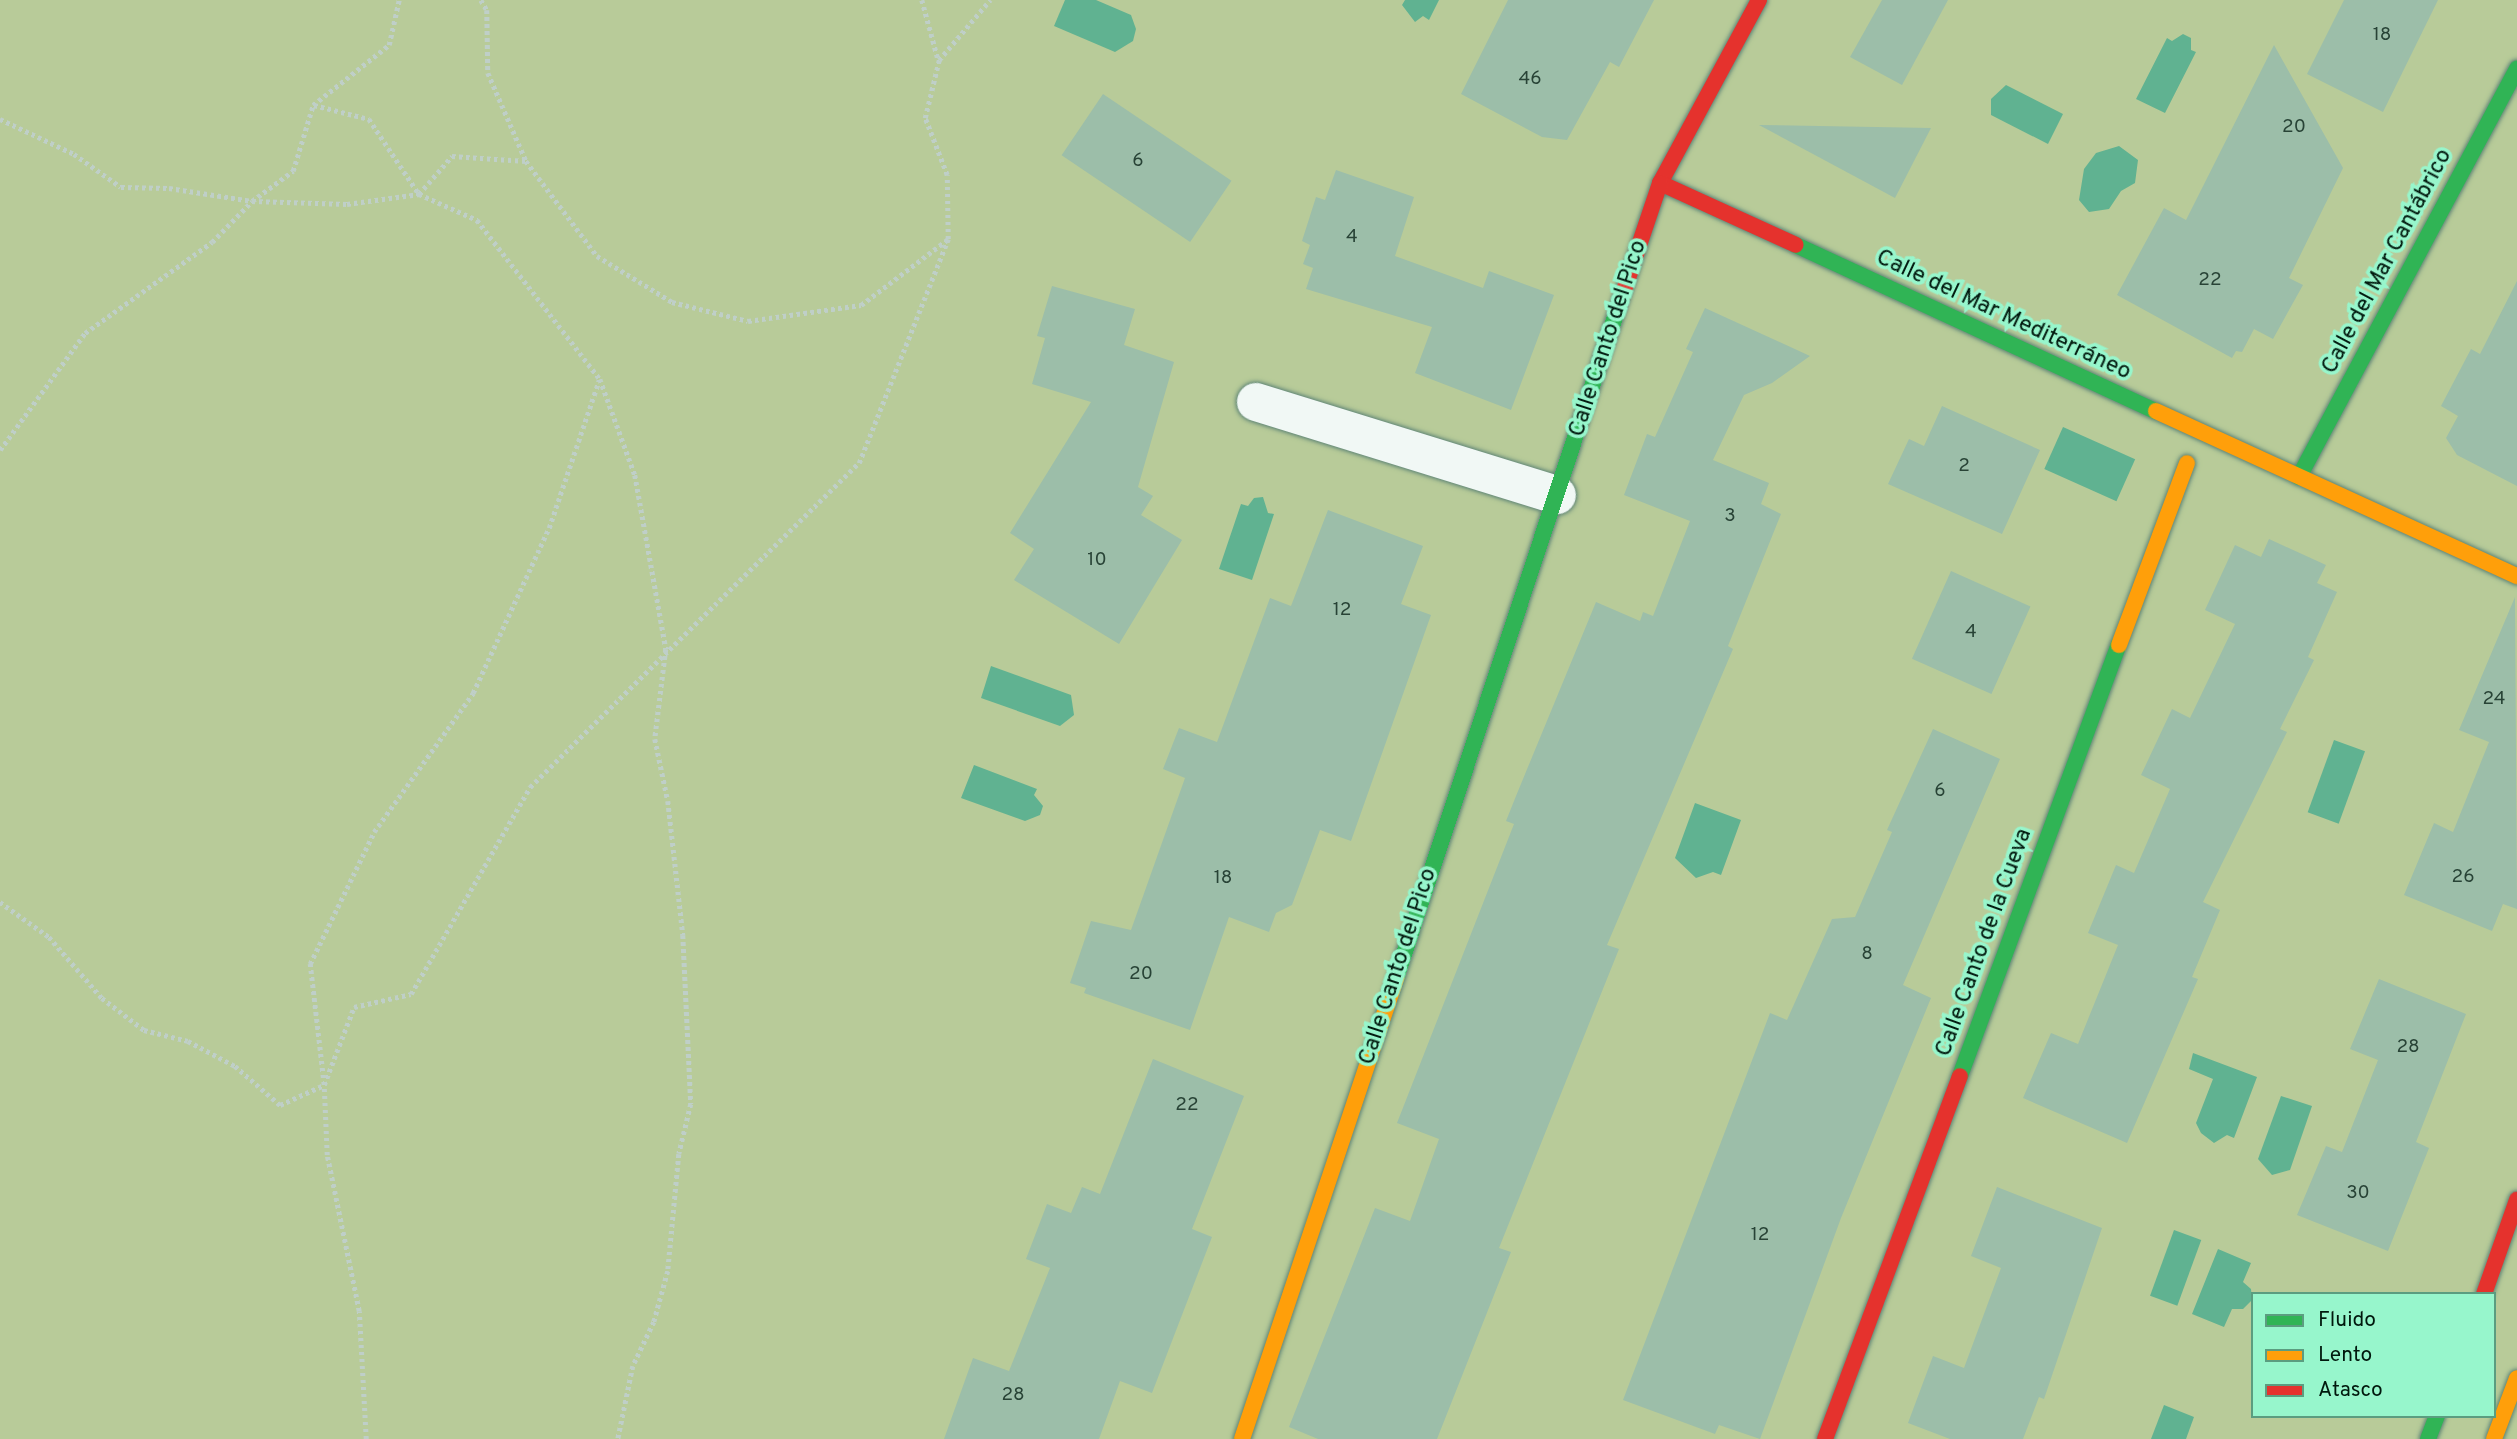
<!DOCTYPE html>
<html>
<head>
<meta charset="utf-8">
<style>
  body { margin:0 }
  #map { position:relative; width:2517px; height:1439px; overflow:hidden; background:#a0d2bc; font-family:Overpass,sans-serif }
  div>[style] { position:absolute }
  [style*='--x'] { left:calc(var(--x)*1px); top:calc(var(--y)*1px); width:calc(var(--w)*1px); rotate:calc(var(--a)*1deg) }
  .green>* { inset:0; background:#b8cb99 }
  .water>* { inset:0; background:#60b291; transform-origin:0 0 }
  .building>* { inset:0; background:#9cbea9; transform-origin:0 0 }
  .path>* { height:4.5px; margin-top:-2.25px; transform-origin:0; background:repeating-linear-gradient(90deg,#bfcfc8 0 3.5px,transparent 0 7px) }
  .roads { filter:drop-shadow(0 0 2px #5f8576) drop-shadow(0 0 2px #5f8576) }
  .street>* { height:38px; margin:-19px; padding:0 19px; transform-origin:19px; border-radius:19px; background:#f1f8f5 }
  .fast>* { height:16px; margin:-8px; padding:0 8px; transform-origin:8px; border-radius:8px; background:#30b455 }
  .slow>* { height:16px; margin:-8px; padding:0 8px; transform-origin:8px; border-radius:8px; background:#ff9f0a }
  .jam>* { height:16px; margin:-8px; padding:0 8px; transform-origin:8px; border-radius:8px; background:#e5322d }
  span { translate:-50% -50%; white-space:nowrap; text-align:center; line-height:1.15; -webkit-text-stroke:7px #97f6cc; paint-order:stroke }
  .number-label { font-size:19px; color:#284336 }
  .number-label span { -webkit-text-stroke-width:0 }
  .street-label { font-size:23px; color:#00180d }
  .legend { position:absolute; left:2251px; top:1292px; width:245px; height:126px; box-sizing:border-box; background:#97f6cc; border:2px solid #5b9d80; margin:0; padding:9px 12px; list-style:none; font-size:21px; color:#00180d }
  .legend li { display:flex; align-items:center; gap:14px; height:35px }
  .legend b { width:35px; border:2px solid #5b9d80 }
</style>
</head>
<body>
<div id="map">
  <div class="green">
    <i style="clip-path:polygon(evenodd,0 0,2517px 0,2517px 1439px,0 1439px,0 0,2253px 1294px,2494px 1294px,2494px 1416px,2253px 1416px,2253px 1294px)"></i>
  </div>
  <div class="water">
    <i style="clip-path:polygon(1065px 0,1096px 0,1131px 15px,1136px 29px,1133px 41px,1115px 52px,1054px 26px)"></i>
    <i style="clip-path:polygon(1405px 0,1439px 0,1429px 20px,1423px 16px,1415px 22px,1402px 5px)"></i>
    <i style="clip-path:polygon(2183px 34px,2191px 38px,2191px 50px,2196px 52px,2165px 113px,2136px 99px,2167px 38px,2172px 41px)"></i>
    <i style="clip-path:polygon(2006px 85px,2063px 114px,2048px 144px,1991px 115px,1991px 99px)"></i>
    <i style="clip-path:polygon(2119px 146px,2138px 160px,2135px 183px,2121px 191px,2109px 209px,2089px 212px,2079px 200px,2084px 169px,2096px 153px)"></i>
    <i style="left:2063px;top:427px;width:79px;height:46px;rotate:24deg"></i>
    <i style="clip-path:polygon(1263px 497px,1268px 513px,1274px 514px,1252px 580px,1219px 569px,1241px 504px,1248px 506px,1254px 498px)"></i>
    <i style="clip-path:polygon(991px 666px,1071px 695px,1074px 715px,1060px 726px,981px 698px)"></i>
    <i style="left:2334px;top:740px;width:33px;height:77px;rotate:20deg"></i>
    <i style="clip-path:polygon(974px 765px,1037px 789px,1034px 795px,1043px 806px,1040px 815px,1025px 821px,961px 798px)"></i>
    <i style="clip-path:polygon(1695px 803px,1741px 820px,1721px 875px,1713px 872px,1696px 878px,1675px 858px)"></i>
    <i style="clip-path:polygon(2193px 1053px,2257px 1077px,2234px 1138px,2227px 1135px,2214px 1143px,2201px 1133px,2196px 1123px,2213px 1079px,2189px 1069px)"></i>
    <i style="clip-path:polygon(2281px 1096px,2312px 1106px,2290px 1170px,2272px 1175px,2258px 1159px)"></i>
    <i style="left:2174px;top:1230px;width:29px;height:70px;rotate:20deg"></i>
    <i style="clip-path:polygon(2218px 1249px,2251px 1263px,2243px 1282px,2251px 1289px,2252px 1300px,2243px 1309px,2232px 1309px,2224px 1327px,2192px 1314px)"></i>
    <i style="clip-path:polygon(2164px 1405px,2194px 1417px,2186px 1439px,2151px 1439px)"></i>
  </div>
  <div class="building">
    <i style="clip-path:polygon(1508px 0,1654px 0,1619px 67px,1610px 62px,1567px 140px,1542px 137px,1461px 94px)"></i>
    <i style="clip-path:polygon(1882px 0,1948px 0,1902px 85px,1850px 57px)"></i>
    <i style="clip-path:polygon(2344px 0,2438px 0,2383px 112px,2307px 74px)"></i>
    <i style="clip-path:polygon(2274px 45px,2343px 168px,2289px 278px,2303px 285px,2273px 339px,2254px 329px,2242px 352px,2236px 351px,2232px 358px,2117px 295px,2164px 208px,2186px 220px)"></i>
    <i style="left:1103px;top:94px;width:155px;height:74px;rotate:34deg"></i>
    <i style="clip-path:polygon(1759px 125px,1931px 128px,1895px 198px)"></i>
    <i style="clip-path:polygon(1336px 170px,1414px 197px,1395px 256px,1483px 288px,1489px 271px,1554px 295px,1511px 410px,1415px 373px,1432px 327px,1306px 289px,1313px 268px,1303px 264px,1310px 245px,1302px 241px,1316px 197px,1325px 200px)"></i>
    <i style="clip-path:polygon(2517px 281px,2517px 486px,2457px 455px,2446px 438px,2458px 416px,2441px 406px,2471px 349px,2480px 354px)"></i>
    <i style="clip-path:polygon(1052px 286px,1135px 309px,1124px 345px,1174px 362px,1138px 487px,1153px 496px,1141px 515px,1182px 540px,1119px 644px,1014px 580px,1034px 549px,1010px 533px,1091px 402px,1032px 384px,1045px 338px,1037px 336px)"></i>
    <i style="clip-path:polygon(1705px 308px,1810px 356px,1772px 383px,1744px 395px,1713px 460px,1769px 483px,1761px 504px,1781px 514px,1728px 646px,1733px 649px,1607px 945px,1619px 949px,1499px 1248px,1511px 1252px,1437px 1439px,1318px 1439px,1289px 1427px,1375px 1208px,1410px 1221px,1439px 1139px,1397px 1123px,1514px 824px,1506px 821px,1516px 796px,1596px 602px,1640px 621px,1643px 612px,1653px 616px,1690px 521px,1624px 495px,1647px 434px,1655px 437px,1693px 352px,1686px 349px)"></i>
    <i style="clip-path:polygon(1942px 406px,2040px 450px,2002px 534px,1888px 484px,1909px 439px,1924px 446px)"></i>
    <i style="clip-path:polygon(1328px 510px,1423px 546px,1401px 604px,1431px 615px,1351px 841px,1320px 830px,1292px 905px,1276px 913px,1269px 932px,1229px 917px,1190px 1030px,1084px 993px,1086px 988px,1070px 983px,1091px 921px,1131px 930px,1185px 778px,1163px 769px,1179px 728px,1217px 742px,1270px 598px,1291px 606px)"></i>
    <i style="clip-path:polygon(2269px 539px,2326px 565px,2317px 583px,2337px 592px,2308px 657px,2314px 660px,2280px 729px,2287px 732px,2203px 902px,2220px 910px,2192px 977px,2198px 979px,2127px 1143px,2023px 1098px,2051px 1033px,2078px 1044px,2118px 945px,2088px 933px,2116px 865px,2134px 873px,2170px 789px,2141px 775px,2172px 709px,2190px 718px,2235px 624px,2205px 610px,2235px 545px,2261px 557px)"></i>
    <i style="left:1951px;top:571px;width:87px;height:96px;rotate:24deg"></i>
    <i style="clip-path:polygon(2515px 597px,2517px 909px,2503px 904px,2492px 931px,2404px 895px,2434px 823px,2453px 832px,2489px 742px,2459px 730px)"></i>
    <i style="clip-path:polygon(1933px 729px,2000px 759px,1903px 985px,1931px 998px,1841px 1218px,1760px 1439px,1719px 1425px,1715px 1434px,1623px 1400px,1770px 1013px,1787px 1020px,1832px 919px,1855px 917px,1892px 832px,1887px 830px)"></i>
    <i style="clip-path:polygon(2379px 979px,2466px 1014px,2416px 1142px,2429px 1148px,2388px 1251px,2297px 1215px,2326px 1146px,2342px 1152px,2378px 1060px,2350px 1049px)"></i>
    <i style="clip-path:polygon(1153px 1059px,1244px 1096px,1192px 1229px,1212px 1237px,1152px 1393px,1120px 1381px,1099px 1439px,944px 1439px,973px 1358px,1009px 1371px,1050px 1268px,1026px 1259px,1047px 1204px,1071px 1213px,1082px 1187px,1100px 1194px)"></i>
    <i style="clip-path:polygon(1997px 1187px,2102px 1228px,2044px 1399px,2039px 1397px,2023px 1439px,1950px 1439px,1908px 1423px,1933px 1356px,1964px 1368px,2001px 1268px,1971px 1256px)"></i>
  </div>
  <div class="path">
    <i style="--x:481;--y:0;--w:12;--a:59"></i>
    <i style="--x:487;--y:10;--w:63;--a:89.1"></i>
    <i style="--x:488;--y:73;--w:96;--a:66.6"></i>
    <i style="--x:526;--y:161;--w:119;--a:53.2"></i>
    <i style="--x:597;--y:256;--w:88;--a:31.5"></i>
    <i style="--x:672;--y:302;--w:78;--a:14"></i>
    <i style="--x:748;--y:321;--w:114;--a:-8.1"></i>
    <i style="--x:861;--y:305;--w:108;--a:-37.1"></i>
    <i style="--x:922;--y:0;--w:61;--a:74.8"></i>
    <i style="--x:314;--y:105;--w:57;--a:14.3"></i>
    <i style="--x:369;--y:119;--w:90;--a:56.3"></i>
    <i style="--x:419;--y:194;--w:50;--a:-49"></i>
    <i style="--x:452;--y:156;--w:74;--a:3.9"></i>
    <i style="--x:0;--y:119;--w:82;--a:25.3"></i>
    <i style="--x:74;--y:154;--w:57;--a:35.1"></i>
    <i style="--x:121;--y:187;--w:48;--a:1.2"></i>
    <i style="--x:169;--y:188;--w:84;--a:8.9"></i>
    <i style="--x:252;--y:201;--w:95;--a:1.8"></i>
    <i style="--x:347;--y:204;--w:73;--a:-7.9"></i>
    <i style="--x:419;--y:194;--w:64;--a:24.1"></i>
    <i style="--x:477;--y:220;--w:201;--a:52.3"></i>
    <i style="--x:600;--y:379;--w:102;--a:70"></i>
    <i style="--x:635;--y:475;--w:177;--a:79.9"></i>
    <i style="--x:666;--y:649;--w:91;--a:97"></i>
    <i style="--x:655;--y:739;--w:63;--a:78.2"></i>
    <i style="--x:668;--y:801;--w:135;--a:83.6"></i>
    <i style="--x:683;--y:935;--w:169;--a:87.3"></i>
    <i style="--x:691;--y:1104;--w:51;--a:103.5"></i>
    <i style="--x:679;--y:1154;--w:118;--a:95.4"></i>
    <i style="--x:668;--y:1271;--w:53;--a:105.4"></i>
    <i style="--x:654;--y:1322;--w:49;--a:115.5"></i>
    <i style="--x:633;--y:1366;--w:75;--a:101.6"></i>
    <i style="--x:0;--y:450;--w:145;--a:-54"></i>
    <i style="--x:85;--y:333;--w:156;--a:-35.6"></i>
    <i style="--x:212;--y:242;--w:57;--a:-45.7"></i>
    <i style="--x:252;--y:201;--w:51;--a:-36.2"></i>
    <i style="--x:293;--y:171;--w:69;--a:-73.1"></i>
    <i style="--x:313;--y:105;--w:97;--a:-38.3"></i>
    <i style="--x:389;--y:45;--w:46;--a:-77.5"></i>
    <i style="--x:0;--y:902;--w:60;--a:35.5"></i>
    <i style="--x:49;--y:937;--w:81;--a:49"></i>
    <i style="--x:102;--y:998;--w:53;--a:37.3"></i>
    <i style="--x:144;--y:1030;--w:45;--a:14"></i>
    <i style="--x:188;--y:1041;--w:53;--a:28"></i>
    <i style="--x:235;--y:1066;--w:60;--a:40.9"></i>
    <i style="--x:280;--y:1105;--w:48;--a:-24.4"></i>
    <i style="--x:324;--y:1085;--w:122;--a:-96.6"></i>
    <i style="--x:310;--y:964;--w:147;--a:-64.1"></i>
    <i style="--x:374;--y:832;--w:171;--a:-54.5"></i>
    <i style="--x:473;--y:693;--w:182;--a:-65.3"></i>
    <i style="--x:549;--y:528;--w:156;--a:-71.3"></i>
    <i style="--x:366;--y:1439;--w:128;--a:-93.1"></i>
    <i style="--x:359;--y:1311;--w:159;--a:-101.6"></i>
    <i style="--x:327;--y:1155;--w:70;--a:-92.5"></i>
    <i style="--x:324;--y:1085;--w:84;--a:-69"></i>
    <i style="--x:354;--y:1007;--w:58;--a:-12.8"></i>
    <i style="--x:411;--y:994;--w:239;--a:-60.1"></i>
    <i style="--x:530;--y:787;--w:462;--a:-44.6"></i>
    <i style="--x:859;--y:463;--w:241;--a:-68.3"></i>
    <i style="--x:948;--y:239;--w:64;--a:-90.9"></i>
    <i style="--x:947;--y:175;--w:61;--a:-111.1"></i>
    <i style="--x:925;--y:118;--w:60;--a:-76.4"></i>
    <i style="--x:939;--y:60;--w:79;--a:-49.6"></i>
  </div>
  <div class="roads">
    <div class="street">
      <i style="--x:1256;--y:402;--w:315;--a:17.2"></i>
    </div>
    <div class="fast">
      <i style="--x:1796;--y:245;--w:396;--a:24.8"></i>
      <i style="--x:2299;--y:477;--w:463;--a:-61.9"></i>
      <i style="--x:1396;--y:978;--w:715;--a:-71.67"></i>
      <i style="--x:1960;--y:1076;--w:459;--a:-69.8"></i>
      <i style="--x:2428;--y:1439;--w:25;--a:-69"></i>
    </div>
    <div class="slow">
      <i style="--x:2156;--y:411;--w:397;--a:24.6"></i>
      <i style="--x:2119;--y:645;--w:194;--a:-69.5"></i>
      <i style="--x:1242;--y:1439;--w:486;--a:-71.5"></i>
      <i style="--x:2494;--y:1439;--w:65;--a:-69.3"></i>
    </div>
    <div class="jam">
      <i style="--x:1759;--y:0;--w:208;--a:118.4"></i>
      <i style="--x:1660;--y:183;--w:149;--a:24.5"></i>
      <i style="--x:1621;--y:299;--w:122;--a:-71.4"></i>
      <i style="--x:2484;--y:1294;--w:100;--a:-70.7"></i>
      <i style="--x:1825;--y:1439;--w:387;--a:-69.6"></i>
    </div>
  </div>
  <div class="number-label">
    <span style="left:2382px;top:36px">18</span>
    <span style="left:1530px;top:80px">46</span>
    <span style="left:2294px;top:128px">20</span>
    <span style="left:1138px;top:162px">6</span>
    <span style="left:1352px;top:238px">4</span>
    <span style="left:2210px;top:281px">22</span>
    <span style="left:1964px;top:467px">2</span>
    <span style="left:1730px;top:517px">3</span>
    <span style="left:1097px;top:561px">10</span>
    <span style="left:1342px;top:611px">12</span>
    <span style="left:1971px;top:633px">4</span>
    <span style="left:2494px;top:700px">24</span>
    <span style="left:1940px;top:792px">6</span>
    <span style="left:2463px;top:878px">26</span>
    <span style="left:1223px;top:879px">18</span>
    <span style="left:1867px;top:955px">8</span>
    <span style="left:1141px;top:975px">20</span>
    <span style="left:2408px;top:1048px">28</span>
    <span style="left:1187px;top:1106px">22</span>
    <span style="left:2358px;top:1194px">30</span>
    <span style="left:1760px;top:1236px">12</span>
    <span style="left:1013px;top:1396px">28</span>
  </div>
  <div class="street-label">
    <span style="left:2388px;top:262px;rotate:-62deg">Calle del Mar Cantábrico</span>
    <span style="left:2003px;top:316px;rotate:25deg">Calle del Mar Mediterráneo</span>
    <span style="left:1609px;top:339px;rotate:-72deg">Calle Canto del Pico</span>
    <span style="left:1985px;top:943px;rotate:-70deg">Calle Canto de la Cueva</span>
    <span style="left:1399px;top:967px;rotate:-72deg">Calle Canto del Pico</span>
  </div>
  <ul class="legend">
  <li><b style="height:9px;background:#30b455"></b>Fluido</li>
  <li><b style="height:9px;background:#ff9f0a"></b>Lento</li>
  <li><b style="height:9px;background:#e5322d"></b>Atasco</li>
  </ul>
</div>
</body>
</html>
